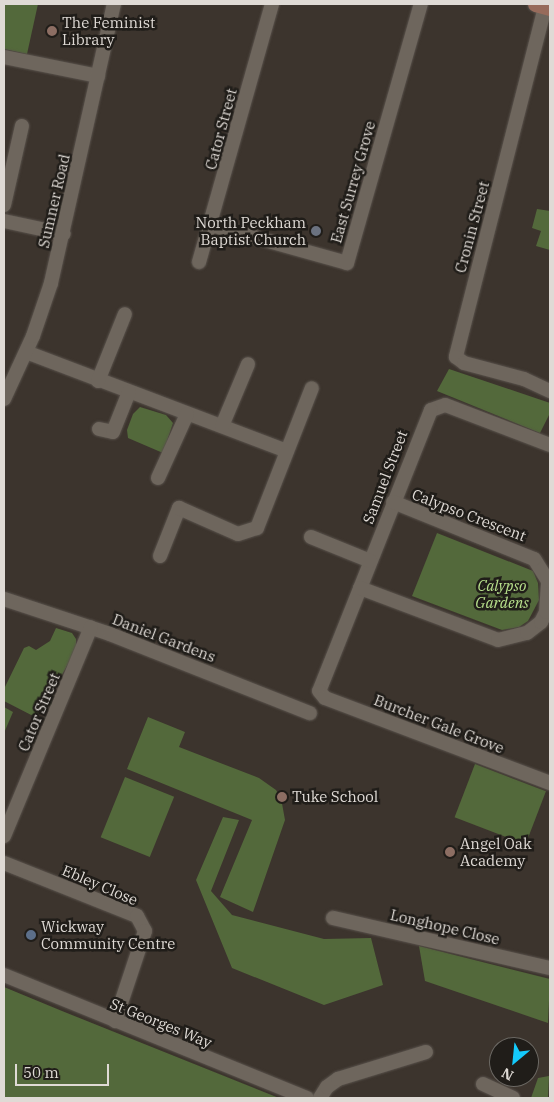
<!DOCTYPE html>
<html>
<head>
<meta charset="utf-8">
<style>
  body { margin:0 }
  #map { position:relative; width:554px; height:1102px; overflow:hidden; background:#3c342d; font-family:"IBM Plex Serif",serif }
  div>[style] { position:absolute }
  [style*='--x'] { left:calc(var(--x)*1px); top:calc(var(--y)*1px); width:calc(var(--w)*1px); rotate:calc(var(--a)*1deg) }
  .green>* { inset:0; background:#53693b; transform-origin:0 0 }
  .roads { filter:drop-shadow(0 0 1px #58514b) drop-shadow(0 0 1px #58514b) }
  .street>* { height:14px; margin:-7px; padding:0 7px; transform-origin:7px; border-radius:7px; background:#6e665d }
  .secondary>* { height:15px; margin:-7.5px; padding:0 7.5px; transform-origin:7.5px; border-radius:7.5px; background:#976b5b }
  .dots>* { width:14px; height:14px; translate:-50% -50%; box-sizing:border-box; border:2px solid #201d19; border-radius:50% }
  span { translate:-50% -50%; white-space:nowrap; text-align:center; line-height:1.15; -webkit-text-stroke:5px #201d19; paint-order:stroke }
  .poi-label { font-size:15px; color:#dfdad5 }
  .left { translate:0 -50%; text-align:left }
  .right { translate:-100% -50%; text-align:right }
  .street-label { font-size:15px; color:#dfdad5 }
  .park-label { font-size:15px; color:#b8e18c; font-style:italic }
  .frame { position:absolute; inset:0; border:5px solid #dfdad5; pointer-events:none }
  .north { position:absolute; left:489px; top:1037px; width:50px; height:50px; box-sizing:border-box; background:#201d19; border:1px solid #6c6964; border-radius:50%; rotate:208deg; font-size:14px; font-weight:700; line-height:20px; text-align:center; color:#dfdad5 }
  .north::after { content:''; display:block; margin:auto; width:18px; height:22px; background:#14cafb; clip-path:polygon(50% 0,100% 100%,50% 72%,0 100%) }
  .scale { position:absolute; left:15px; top:1064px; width:94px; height:22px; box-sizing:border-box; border:2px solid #dfdad5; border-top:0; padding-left:6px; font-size:15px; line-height:18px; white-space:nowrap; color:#dfdad5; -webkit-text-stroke:4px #201d19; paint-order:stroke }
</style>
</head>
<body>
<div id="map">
  <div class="green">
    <i style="clip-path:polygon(4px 4px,38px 4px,27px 54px,4px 49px)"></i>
    <i style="clip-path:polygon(537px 209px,550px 211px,550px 250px,536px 246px,541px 231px,532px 228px)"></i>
    <i style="clip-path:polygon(449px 369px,550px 403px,550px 413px,540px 433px,437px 391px)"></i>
    <i style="clip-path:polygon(140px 407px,166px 415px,173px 423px,163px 453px,128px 438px,127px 430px,133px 414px)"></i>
    <i style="clip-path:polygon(437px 533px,533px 571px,538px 583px,539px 600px,528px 621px,519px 627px,502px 630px,412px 596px)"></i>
    <i style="clip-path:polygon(56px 628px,72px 633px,76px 639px,76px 650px,55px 687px,51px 705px,42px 706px,37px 718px,4px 701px,4px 689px,24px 648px,29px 646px,36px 650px,50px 641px)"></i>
    <i style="clip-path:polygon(4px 707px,13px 712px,4px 733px)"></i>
    <i style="clip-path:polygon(148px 717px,185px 732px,179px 747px,259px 778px,276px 790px,281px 798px,285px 820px,253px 912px,220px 897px,252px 820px,127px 769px)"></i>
    <i style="left:475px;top:764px;width:76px;height:57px;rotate:21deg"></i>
    <i style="left:125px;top:777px;width:53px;height:65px;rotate:22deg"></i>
    <i style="clip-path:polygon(223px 817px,239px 820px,211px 891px,232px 915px,324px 939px,371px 938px,383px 985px,324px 1005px,232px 968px,196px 880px)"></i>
    <i style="clip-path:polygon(419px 946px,550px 979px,548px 1023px,425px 981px)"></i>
    <i style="clip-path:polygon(4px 987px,62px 1011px,279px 1098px,4px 1098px)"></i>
    <i style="clip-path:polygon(549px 1076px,548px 1098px,531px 1098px,538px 1078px)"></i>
  </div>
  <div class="roads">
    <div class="street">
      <i style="--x:545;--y:7;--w:361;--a:104.3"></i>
      <i style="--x:456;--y:357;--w:10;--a:37"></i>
      <i style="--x:464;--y:363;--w:62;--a:14.9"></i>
      <i style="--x:524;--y:379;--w:29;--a:25"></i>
      <i style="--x:4;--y:57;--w:96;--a:11.4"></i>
      <i style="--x:4;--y:205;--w:81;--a:-77.2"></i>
      <i style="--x:4;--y:221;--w:61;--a:12.2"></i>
      <i style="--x:211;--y:225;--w:141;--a:15.6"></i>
      <i style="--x:347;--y:263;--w:269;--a:-74.1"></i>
      <i style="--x:199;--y:262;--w:268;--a:-74.2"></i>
      <i style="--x:26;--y:352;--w:279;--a:20.8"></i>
      <i style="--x:98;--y:381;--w:72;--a:-68.1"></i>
      <i style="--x:4;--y:399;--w:69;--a:-65.3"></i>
      <i style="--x:33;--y:336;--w:56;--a:-71.2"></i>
      <i style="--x:51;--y:283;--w:286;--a:-77.3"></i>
      <i style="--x:222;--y:426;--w:67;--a:-67.2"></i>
      <i style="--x:99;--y:429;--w:14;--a:12"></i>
      <i style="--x:113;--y:432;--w:43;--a:-68.2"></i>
      <i style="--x:550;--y:445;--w:112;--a:-159.1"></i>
      <i style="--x:445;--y:405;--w:15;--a:160"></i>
      <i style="--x:431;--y:410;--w:302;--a:111.7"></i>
      <i style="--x:319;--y:691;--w:9;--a:49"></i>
      <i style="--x:325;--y:698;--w:241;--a:20.7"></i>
      <i style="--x:158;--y:478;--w:70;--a:-65.6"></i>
      <i style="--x:311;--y:537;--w:64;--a:22.1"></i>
      <i style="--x:160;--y:556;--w:52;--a:-68.4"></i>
      <i style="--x:179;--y:508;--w:64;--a:23.8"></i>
      <i style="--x:238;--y:534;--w:20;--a:-18"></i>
      <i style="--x:257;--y:528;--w:150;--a:-68.6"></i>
      <i style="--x:360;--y:588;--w:147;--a:20.6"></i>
      <i style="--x:498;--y:640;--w:30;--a:-14"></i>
      <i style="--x:527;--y:633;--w:18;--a:-38"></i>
      <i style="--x:541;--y:622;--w:11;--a:-63"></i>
      <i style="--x:546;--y:612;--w:31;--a:-86"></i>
      <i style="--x:548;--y:581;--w:26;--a:-122"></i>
      <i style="--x:534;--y:559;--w:152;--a:-158"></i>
      <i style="--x:4;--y:599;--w:112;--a:18.3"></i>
      <i style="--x:110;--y:634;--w:215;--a:21.6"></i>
      <i style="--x:4;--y:836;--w:226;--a:-67.4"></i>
      <i style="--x:4;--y:863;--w:143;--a:21.7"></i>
      <i style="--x:137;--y:916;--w:17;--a:62"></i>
      <i style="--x:145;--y:931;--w:95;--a:108.4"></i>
      <i style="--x:333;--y:918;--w:223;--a:13"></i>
      <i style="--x:4;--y:975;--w:327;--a:22.1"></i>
      <i style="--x:483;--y:1084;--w:33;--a:25"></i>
      <i style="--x:320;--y:1098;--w:13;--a:-58"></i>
      <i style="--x:327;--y:1087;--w:14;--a:-36"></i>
      <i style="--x:338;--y:1079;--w:92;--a:-17.1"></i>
    </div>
    <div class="secondary">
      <i style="--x:535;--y:4;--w:16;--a:15"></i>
    </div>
  </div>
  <div class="dots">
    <i style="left:52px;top:31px;background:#8d6e63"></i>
    <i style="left:316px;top:231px;background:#6b7280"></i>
    <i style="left:282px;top:797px;background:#8d6e63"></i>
    <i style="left:450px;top:852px;background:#8d6e63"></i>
    <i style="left:31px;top:935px;background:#5c6f8a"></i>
  </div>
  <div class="poi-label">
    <span class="left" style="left:62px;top:31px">The Feminist<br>Library</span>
    <span class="right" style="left:306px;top:231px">North Peckham<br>Baptist Church</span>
    <span class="left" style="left:292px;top:797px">Tuke School</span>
    <span class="left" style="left:460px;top:852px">Angel Oak<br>Academy</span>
    <span class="left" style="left:41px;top:935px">Wickway<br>Community Centre</span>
  </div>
  <div class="street-label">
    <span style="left:221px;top:129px;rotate:-75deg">Cator Street</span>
    <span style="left:353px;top:182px;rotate:-74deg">East Surrey Grove</span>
    <span style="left:54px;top:201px;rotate:-77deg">Sumner Road</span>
    <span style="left:472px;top:227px;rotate:-75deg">Cronin Street</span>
    <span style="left:385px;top:477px;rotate:-69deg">Samuel Street</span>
    <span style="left:469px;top:515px;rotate:21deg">Calypso Crescent</span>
    <span style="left:164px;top:638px;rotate:21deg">Daniel Gardens</span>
    <span style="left:39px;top:712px;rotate:-67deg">Cator Street</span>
    <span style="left:439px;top:724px;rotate:21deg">Burcher Gale Grove</span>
    <span style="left:100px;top:885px;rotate:23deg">Ebley Close</span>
    <span style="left:445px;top:927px;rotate:13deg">Longhope Close</span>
    <span style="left:161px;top:1023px;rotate:22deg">St Georges Way</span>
  </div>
  <div class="park-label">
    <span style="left:502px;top:594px">Calypso<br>Gardens</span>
  </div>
  <div class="frame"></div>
  <div class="north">N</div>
  <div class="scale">50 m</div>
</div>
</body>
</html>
